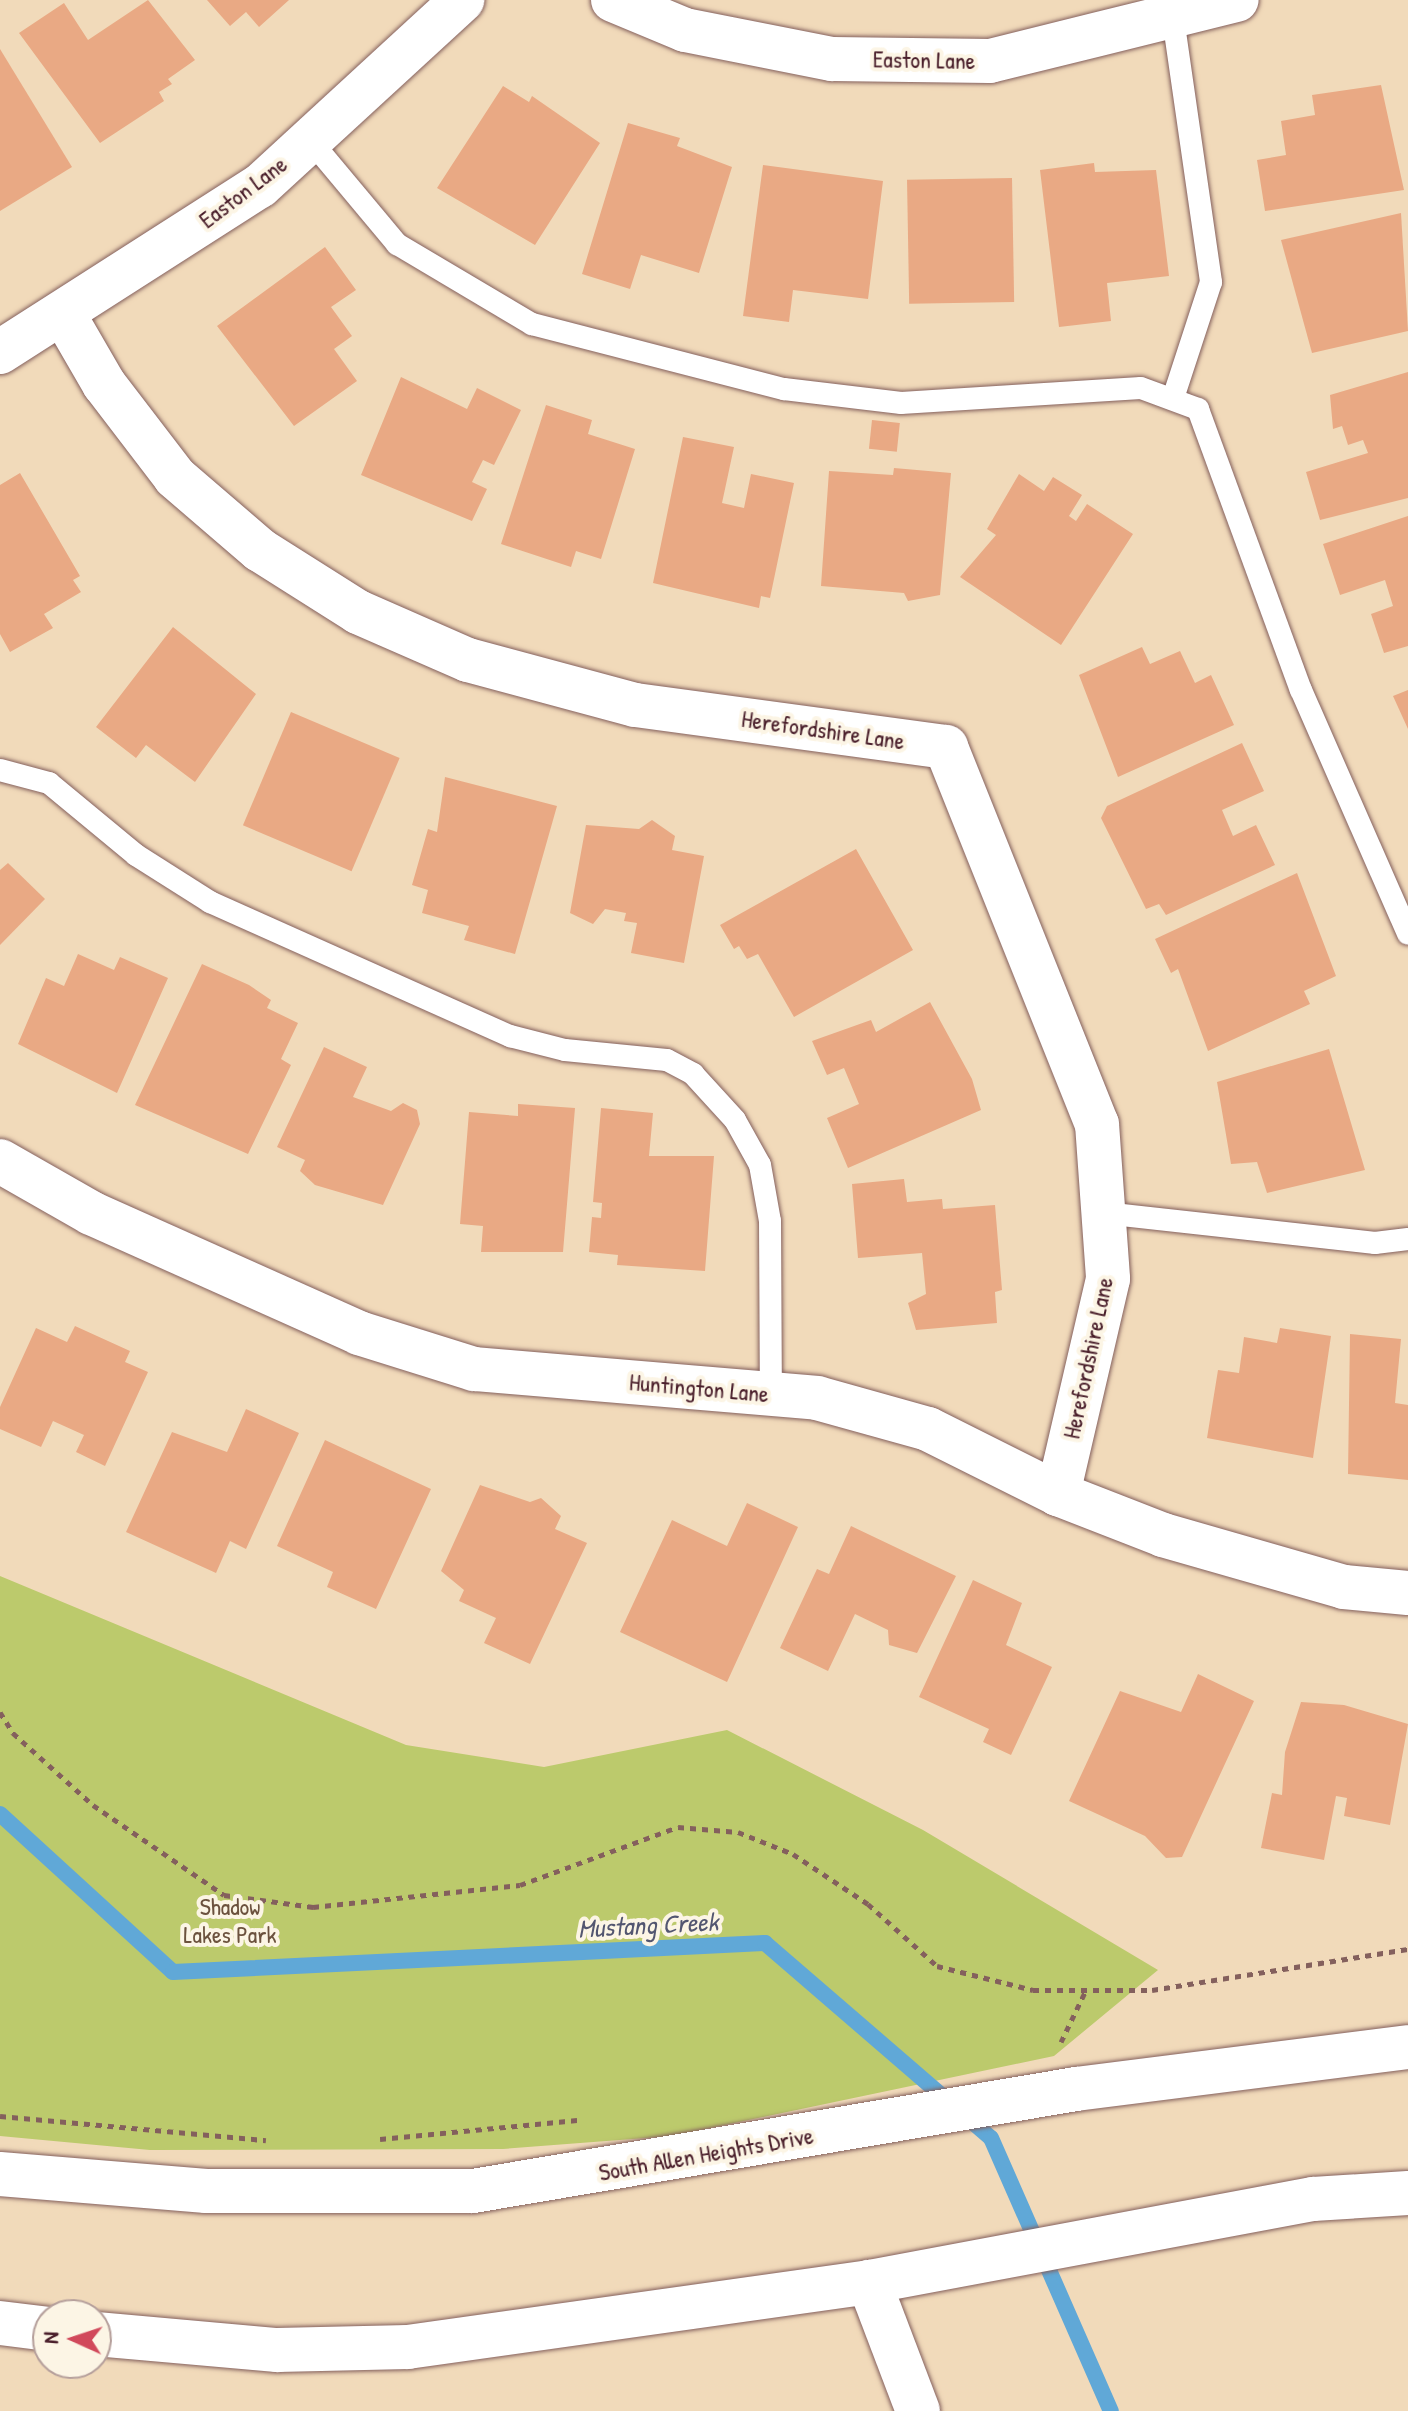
<!DOCTYPE html>
<html>
<head>
<meta charset="utf-8">
<style>
  body { margin:0 }
  #map { position:relative; width:1408px; height:2411px; overflow:hidden; background:#f1daba; font-family:"Patrick Hand",sans-serif }
  div>[style] { position:absolute }
  [style*='--x'] { left:calc(var(--x)*1px); top:calc(var(--y)*1px); width:calc(var(--w)*1px); rotate:calc(var(--a)*1deg) }
  .green>* { inset:0; background:#bcca6c }
  .stream>* { height:16px; margin:-8px; padding:0 8px; transform-origin:8px; border-radius:8px; background:#60a8d7 }
  .building>* { inset:0; background:#e9a984; transform-origin:0 0 }
  .path>* { height:5px; margin-top:-2.5px; transform-origin:0; background:repeating-linear-gradient(90deg,#84605d 0 6px,transparent 0 12px) }
  .roads { filter:drop-shadow(0 0 2px #84605d) drop-shadow(0 0 2px #84605d) }
  .lane>* { height:22px; margin:-11px; padding:0 11px; transform-origin:11px; border-radius:11px; background:#fff }
  .street>* { height:44px; margin:-22px; padding:0 22px; transform-origin:22px; border-radius:22px; background:#fff }
  .secondary>* { height:44px; margin:-22px; padding:0 22px; transform-origin:22px; border-radius:22px; background:#fff }
  span { translate:-50% -50%; white-space:nowrap; text-align:center; line-height:1.15; -webkit-text-stroke:8px #fcf5e5; paint-order:stroke }
  .street-label { font-size:24px; color:#4a1f2b }
  .park-label { font-size:24px; color:#6c523e }
  .water-label { font-size:26px; color:#535670; font-style:italic }
  .north { position:absolute; left:32px; top:2299px; width:80px; height:80px; box-sizing:border-box; background:#fcf5e5; border:2px solid #b59f9b; border-radius:50%; rotate:273deg; font-size:22px; font-weight:700; line-height:32px; text-align:center; color:#4a1f2b }
  .north::after { content:''; display:block; margin:auto; width:28px; height:36px; background:#d1495b; clip-path:polygon(50% 0,100% 100%,50% 72%,0 100%) }
</style>
</head>
<body>
<div id="map">
  <div class="green">
    <i style="clip-path:polygon(0 1576px,406px 1745px,544px 1767px,727px 1730px,923px 1830px,1158px 1970px,1054px 2056px,672px 2136px,503px 2149px,150px 2150px,0 2136px)"></i>
  </div>
  <div class="stream">
    <i style="--x:0;--y:1814;--w:234;--a:42.4"></i>
    <i style="--x:173;--y:1972;--w:593;--a:-2.8"></i>
    <i style="--x:765;--y:1943;--w:298;--a:40.8"></i>
    <i style="--x:991;--y:2138;--w:298;--a:66.3"></i>
  </div>
  <div class="building">
    <i style="clip-path:polygon(148px 0,195px 60px,168px 79px,172px 84px,159px 92px,164px 101px,100px 143px,19px 33px,64px 3px,88px 40px)"></i>
    <i style="clip-path:polygon(207px 0,289px 0,259px 27px,246px 12px,230px 26px)"></i>
    <i style="clip-path:polygon(0 49px,72px 167px,0 211px)"></i>
    <i style="clip-path:polygon(1381px 85px,1404px 190px,1265px 211px,1257px 160px,1286px 155px,1281px 121px,1315px 115px,1312px 95px)"></i>
    <i style="clip-path:polygon(503px 86px,529px 102px,532px 96px,600px 143px,535px 245px,437px 188px)"></i>
    <i style="clip-path:polygon(628px 123px,680px 138px,677px 146px,732px 167px,699px 273px,641px 255px,630px 289px,582px 274px)"></i>
    <i style="clip-path:polygon(1094px 163px,1095px 172px,1156px 170px,1169px 276px,1107px 283px,1111px 321px,1059px 327px,1040px 170px)"></i>
    <i style="clip-path:polygon(763px 165px,883px 181px,868px 299px,793px 290px,789px 322px,743px 316px)"></i>
    <i style="left:1012px;top:178px;width:124px;height:105px;rotate:89deg"></i>
    <i style="clip-path:polygon(1401px 213px,1408px 331px,1312px 353px,1281px 240px)"></i>
    <i style="clip-path:polygon(325px 247px,356px 290px,331px 307px,352px 336px,334px 349px,357px 381px,294px 426px,217px 326px)"></i>
    <i style="clip-path:polygon(1408px 372px,1408px 498px,1320px 520px,1306px 472px,1368px 453px,1363px 440px,1348px 445px,1342px 426px,1333px 429px,1330px 395px)"></i>
    <i style="clip-path:polygon(401px 377px,467px 409px,477px 388px,521px 410px,494px 465px,483px 460px,472px 482px,487px 489px,472px 521px,361px 475px)"></i>
    <i style="clip-path:polygon(546px 405px,592px 420px,588px 434px,635px 449px,601px 559px,576px 551px,571px 567px,501px 544px)"></i>
    <i style="left:872px;top:420px;width:28px;height:29px;rotate:6deg"></i>
    <i style="clip-path:polygon(683px 437px,734px 447px,722px 503px,744px 508px,751px 474px,794px 483px,770px 598px,761px 596px,759px 608px,653px 583px)"></i>
    <i style="clip-path:polygon(894px 468px,951px 473px,940px 595px,908px 601px,904px 593px,821px 586px,829px 471px,893px 475px)"></i>
    <i style="clip-path:polygon(20px 473px,80px 576px,73px 580px,81px 592px,44px 614px,53px 628px,10px 652px,0 634px,0 485px)"></i>
    <i style="clip-path:polygon(1019px 474px,1044px 491px,1053px 477px,1082px 495px,1069px 516px,1076px 521px,1087px 504px,1133px 534px,1061px 645px,960px 577px,996px 535px,987px 529px)"></i>
    <i style="clip-path:polygon(1408px 516px,1408px 646px,1384px 653px,1371px 614px,1393px 606px,1385px 580px,1340px 595px,1323px 544px)"></i>
    <i style="clip-path:polygon(173px 627px,256px 694px,195px 782px,146px 745px,136px 758px,96px 727px)"></i>
    <i style="clip-path:polygon(1142px 647px,1150px 664px,1180px 651px,1195px 683px,1211px 675px,1234px 725px,1118px 777px,1079px 675px)"></i>
    <i style="clip-path:polygon(1408px 690px,1408px 729px,1393px 696px)"></i>
    <i style="left:291px;top:712px;width:118px;height:123px;rotate:23deg"></i>
    <i style="clip-path:polygon(1242px 743px,1264px 791px,1222px 810px,1233px 836px,1256px 825px,1275px 865px,1166px 915px,1159px 904px,1146px 909px,1101px 818px,1107px 806px)"></i>
    <i style="clip-path:polygon(445px 777px,557px 806px,515px 954px,464px 940px,469px 926px,422px 913px,428px 890px,412px 885px,428px 829px,437px 832px)"></i>
    <i style="clip-path:polygon(652px 820px,675px 836px,672px 850px,704px 856px,684px 963px,631px 953px,637px 923px,624px 921px,626px 913px,605px 909px,593px 924px,570px 913px,586px 825px,639px 829px)"></i>
    <i style="clip-path:polygon(856px 849px,913px 950px,794px 1017px,758px 954px,747px 959px,739px 946px,734px 949px,720px 925px)"></i>
    <i style="clip-path:polygon(8px 863px,45px 899px,0 945px,0 870px)"></i>
    <i style="clip-path:polygon(1297px 873px,1336px 976px,1304px 991px,1310px 1004px,1208px 1051px,1178px 969px,1171px 973px,1155px 939px)"></i>
    <i style="clip-path:polygon(78px 954px,114px 970px,120px 957px,168px 978px,117px 1093px,18px 1044px,46px 978px,64px 986px)"></i>
    <i style="clip-path:polygon(202px 964px,249px 985px,271px 1000px,267px 1008px,298px 1023px,281px 1059px,291px 1065px,248px 1154px,135px 1105px)"></i>
    <i style="clip-path:polygon(930px 1002px,972px 1079px,981px 1110px,848px 1168px,827px 1118px,859px 1104px,844px 1068px,827px 1075px,812px 1041px,871px 1020px,876px 1032px)"></i>
    <i style="clip-path:polygon(324px 1047px,367px 1067px,353px 1097px,391px 1111px,403px 1103px,417px 1110px,420px 1124px,383px 1205px,315px 1185px,300px 1171px,305px 1160px,277px 1147px)"></i>
    <i style="clip-path:polygon(1329px 1049px,1365px 1170px,1267px 1193px,1257px 1162px,1231px 1164px,1217px 1082px)"></i>
    <i style="clip-path:polygon(518px 1104px,575px 1108px,563px 1252px,481px 1252px,483px 1226px,460px 1224px,469px 1112px,518px 1116px)"></i>
    <i style="clip-path:polygon(601px 1108px,653px 1113px,649px 1156px,714px 1156px,705px 1271px,617px 1265px,618px 1255px,589px 1252px,592px 1217px,601px 1218px,602px 1203px,593px 1202px)"></i>
    <i style="clip-path:polygon(904px 1179px,907px 1202px,942px 1199px,943px 1209px,995px 1205px,1002px 1290px,995px 1292px,997px 1323px,916px 1330px,908px 1303px,926px 1294px,922px 1253px,858px 1258px,852px 1184px)"></i>
    <i style="clip-path:polygon(75px 1326px,130px 1351px,125px 1362px,148px 1372px,105px 1466px,76px 1452px,84px 1435px,53px 1421px,41px 1447px,0 1429px,0 1407px,36px 1328px,67px 1342px)"></i>
    <i style="clip-path:polygon(1280px 1328px,1331px 1336px,1313px 1458px,1207px 1438px,1218px 1370px,1239px 1373px,1244px 1337px,1277px 1343px)"></i>
    <i style="clip-path:polygon(1350px 1334px,1401px 1339px,1395px 1403px,1408px 1405px,1408px 1480px,1348px 1474px)"></i>
    <i style="clip-path:polygon(246px 1409px,299px 1433px,246px 1549px,230px 1541px,216px 1573px,126px 1532px,172px 1432px,227px 1452px)"></i>
    <i style="clip-path:polygon(325px 1440px,431px 1489px,376px 1609px,327px 1587px,333px 1572px,277px 1546px)"></i>
    <i style="clip-path:polygon(480px 1485px,530px 1502px,541px 1498px,561px 1516px,555px 1529px,587px 1543px,530px 1664px,484px 1643px,496px 1618px,459px 1601px,464px 1590px,441px 1571px)"></i>
    <i style="clip-path:polygon(747px 1503px,798px 1527px,727px 1682px,620px 1632px,672px 1520px,727px 1546px)"></i>
    <i style="clip-path:polygon(851px 1526px,956px 1576px,917px 1653px,889px 1645px,888px 1630px,855px 1614px,828px 1671px,780px 1648px,817px 1569px,829px 1574px)"></i>
    <i style="clip-path:polygon(973px 1580px,1022px 1603px,1006px 1645px,1052px 1667px,1011px 1755px,983px 1742px,989px 1729px,919px 1697px)"></i>
    <i style="clip-path:polygon(1198px 1674px,1254px 1701px,1182px 1857px,1166px 1858px,1145px 1836px,1069px 1801px,1120px 1691px,1181px 1712px)"></i>
    <i style="clip-path:polygon(1301px 1702px,1344px 1705px,1408px 1724px,1390px 1825px,1344px 1816px,1347px 1798px,1336px 1796px,1324px 1860px,1261px 1848px,1272px 1793px,1282px 1795px,1285px 1752px)"></i>
  </div>
  <div class="path">
    <i style="--x:0;--y:1712;--w:25;--a:58"></i>
    <i style="--x:13;--y:1733;--w:108;--a:42"></i>
    <i style="--x:93;--y:1805;--w:159;--a:34.5"></i>
    <i style="--x:224;--y:1895;--w:90;--a:7.7"></i>
    <i style="--x:313;--y:1907;--w:208;--a:-6.1"></i>
    <i style="--x:520;--y:1885;--w:168;--a:-20.2"></i>
    <i style="--x:678;--y:1827;--w:60;--a:4.8"></i>
    <i style="--x:738;--y:1832;--w:59;--a:21.8"></i>
    <i style="--x:793;--y:1854;--w:90;--a:33.7"></i>
    <i style="--x:868;--y:1904;--w:93;--a:41.9"></i>
    <i style="--x:937;--y:1966;--w:99;--a:14"></i>
    <i style="--x:1033;--y:1990;--w:119;--a:0"></i>
    <i style="--x:1152;--y:1990;--w:259;--a:-9.1"></i>
    <i style="--x:1061;--y:2042;--w:58;--a:-64.3"></i>
    <i style="--x:0;--y:2116;--w:267;--a:5.2"></i>
    <i style="--x:380;--y:2139;--w:198;--a:-5.5"></i>
  </div>
  <div class="roads">
    <div class="lane">
      <i style="--x:1173;--y:18;--w:267;--a:81.8"></i>
      <i style="--x:1211;--y:282;--w:119;--a:108.1"></i>
      <i style="--x:310;--y:140;--w:136;--a:50.1"></i>
      <i style="--x:397;--y:244;--w:157;--a:30.7"></i>
      <i style="--x:532;--y:324;--w:260;--a:14.5"></i>
      <i style="--x:784;--y:389;--w:118;--a:6.8"></i>
      <i style="--x:901;--y:403;--w:240;--a:-3.6"></i>
      <i style="--x:1141;--y:388;--w:61;--a:20.2"></i>
      <i style="--x:1198;--y:409;--w:299;--a:69.9"></i>
      <i style="--x:1301;--y:690;--w:266;--a:66.3"></i>
      <i style="--x:0;--y:770;--w:51;--a:14.9"></i>
      <i style="--x:49;--y:783;--w:113;--a:39.6"></i>
      <i style="--x:136;--y:855;--w:88;--a:32.4"></i>
      <i style="--x:210;--y:902;--w:329;--a:24.1"></i>
      <i style="--x:510;--y:1036;--w:57;--a:14.3"></i>
      <i style="--x:565;--y:1050;--w:102;--a:5.6"></i>
      <i style="--x:667;--y:1060;--w:30;--a:28"></i>
      <i style="--x:693;--y:1074;--w:62;--a:47.6"></i>
      <i style="--x:735;--y:1120;--w:51;--a:60.9"></i>
      <i style="--x:760;--y:1165;--w:57;--a:79.9"></i>
      <i style="--x:770;--y:1221;--w:173;--a:89.7"></i>
      <i style="--x:1104;--y:1213;--w:273;--a:6.3"></i>
      <i style="--x:1375;--y:1243;--w:33;--a:-7"></i>
    </div>
    <div class="street">
      <i style="--x:613;--y:0;--w:78;--a:22.6"></i>
      <i style="--x:685;--y:30;--w:150;--a:11.2"></i>
      <i style="--x:832;--y:59;--w:158;--a:0.7"></i>
      <i style="--x:990;--y:61;--w:254;--a:-13.9"></i>
      <i style="--x:64;--y:315;--w:80;--a:59.9"></i>
      <i style="--x:104;--y:384;--w:117;--a:52.6"></i>
      <i style="--x:175;--y:477;--w:112;--a:40.7"></i>
      <i style="--x:260;--y:550;--w:116;--a:32.3"></i>
      <i style="--x:358;--y:612;--w:120;--a:23.6"></i>
      <i style="--x:468;--y:660;--w:173;--a:15.1"></i>
      <i style="--x:635;--y:705;--w:314;--a:7.7"></i>
      <i style="--x:946;--y:747;--w:406;--a:68.2"></i>
      <i style="--x:1097;--y:1124;--w:155;--a:85.9"></i>
      <i style="--x:1108;--y:1279;--w:221;--a:103.1"></i>
      <i style="--x:0;--y:352;--w:308;--a:-32.6"></i>
      <i style="--x:260;--y:186;--w:275;--a:-42.6"></i>
      <i style="--x:0;--y:1161;--w:105;--a:29.7"></i>
      <i style="--x:91;--y:1213;--w:294;--a:24.1"></i>
      <i style="--x:359;--y:1333;--w:121;--a:17.4"></i>
      <i style="--x:474;--y:1369;--w:344;--a:4.8"></i>
      <i style="--x:817;--y:1398;--w:115;--a:15.6"></i>
      <i style="--x:928;--y:1429;--w:145;--a:26.6"></i>
      <i style="--x:1058;--y:1494;--w:113;--a:21.3"></i>
      <i style="--x:1163;--y:1535;--w:188;--a:16"></i>
      <i style="--x:1344;--y:1587;--w:64;--a:5.4"></i>
      <i style="--x:869;--y:2282;--w:138;--a:69.2"></i>
    </div>
    <div class="secondary">
      <i style="--x:0;--y:2174;--w:207;--a:4.7"></i>
      <i style="--x:206;--y:2191;--w:267;--a:0"></i>
      <i style="--x:473;--y:2191;--w:612;--a:-9.6"></i>
      <i style="--x:1076;--y:2089;--w:335;--a:-7.2"></i>
      <i style="--x:0;--y:2323;--w:48;--a:7.1"></i>
      <i style="--x:96;--y:2334;--w:182;--a:5.1"></i>
      <i style="--x:277;--y:2350;--w:131;--a:-1.3"></i>
      <i style="--x:408;--y:2347;--w:466;--a:-8"></i>
      <i style="--x:869;--y:2282;--w:452;--a:-10.6"></i>
      <i style="--x:1313;--y:2199;--w:95;--a:-3.6"></i>
    </div>
  </div>
  <div class="street-label">
    <span style="left:924px;top:60px;rotate:1deg">Easton Lane</span>
    <span style="left:243px;top:192px;rotate:-37deg">Easton Lane</span>
    <span style="left:823px;top:730px;rotate:8deg">Herefordshire Lane</span>
    <span style="left:1088px;top:1358px;rotate:-78deg">Herefordshire Lane</span>
    <span style="left:699px;top:1388px;rotate:5deg">Huntington Lane</span>
    <span style="left:706px;top:2154px;rotate:-10deg">South Allen Heights Drive</span>
  </div>
  <div class="park-label">
    <span style="left:230px;top:1921px">Shadow<br>Lakes Park</span>
  </div>
  <div class="water-label">
    <span style="left:648px;top:1925px;rotate:-3deg">Mustang Creek</span>
  </div>
  <div class="north">N</div>
</div>
</body>
</html>
